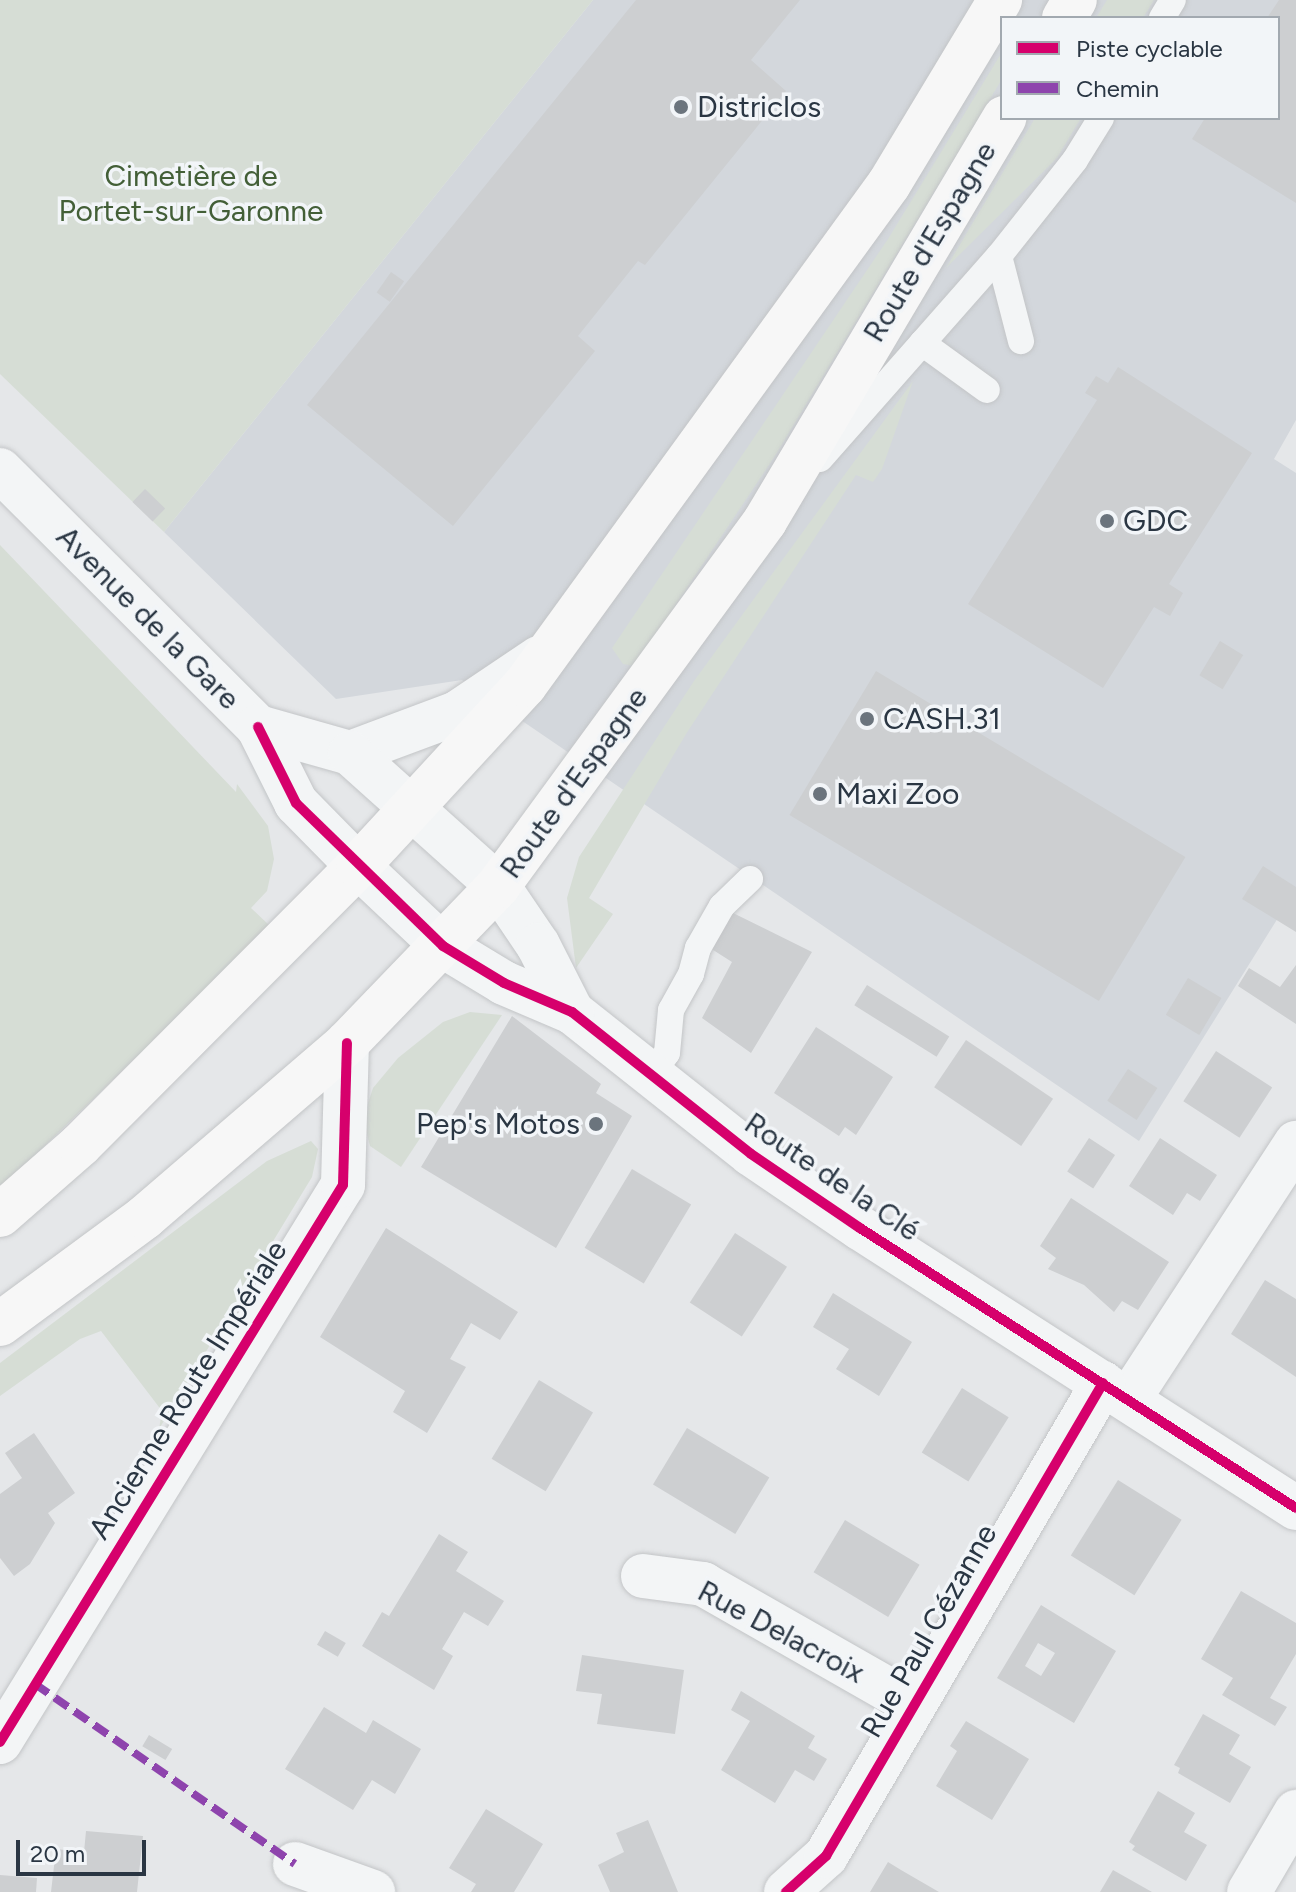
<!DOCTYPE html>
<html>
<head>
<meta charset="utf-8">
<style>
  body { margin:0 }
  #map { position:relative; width:1296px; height:1892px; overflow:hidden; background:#e5e7e9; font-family:Figtree,sans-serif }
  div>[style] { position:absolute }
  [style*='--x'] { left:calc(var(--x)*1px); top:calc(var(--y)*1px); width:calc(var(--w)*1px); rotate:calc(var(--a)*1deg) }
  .built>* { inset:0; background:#d3d7dc }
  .green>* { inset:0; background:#d6ddd5 }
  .building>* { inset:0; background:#cdcfd1; transform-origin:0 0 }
  .roads { filter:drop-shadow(0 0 2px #c3c5c7) drop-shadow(0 0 2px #c3c5c7) }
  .service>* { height:26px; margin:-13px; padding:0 13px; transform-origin:13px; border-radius:13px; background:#f3f5f6 }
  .minor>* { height:44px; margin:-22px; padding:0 22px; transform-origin:22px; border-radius:22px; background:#f3f5f6 }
  .tertiary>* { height:44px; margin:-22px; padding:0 22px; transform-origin:22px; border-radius:22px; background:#f3f5f6 }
  .primary>* { height:44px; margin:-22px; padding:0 22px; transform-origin:22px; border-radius:22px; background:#f7f7f7 }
  .quiet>* { height:8px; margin-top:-4px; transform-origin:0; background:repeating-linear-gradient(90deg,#8e44ad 0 16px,transparent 0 24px) }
  .cycleway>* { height:10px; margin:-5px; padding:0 5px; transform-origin:5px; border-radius:5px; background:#d6006c }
  .dots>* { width:22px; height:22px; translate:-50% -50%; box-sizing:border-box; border:4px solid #f2f5f8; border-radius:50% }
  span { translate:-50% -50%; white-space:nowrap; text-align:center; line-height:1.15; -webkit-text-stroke:7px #f2f5f8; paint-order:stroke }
  .poi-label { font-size:30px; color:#2a3643 }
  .left { translate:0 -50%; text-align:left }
  .right { translate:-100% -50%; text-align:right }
  .park-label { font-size:30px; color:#435f37 }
  .street-label { font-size:30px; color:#2a3643 }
  .legend { position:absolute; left:1000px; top:16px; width:280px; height:104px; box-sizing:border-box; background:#f2f5f8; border:2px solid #a2a9b0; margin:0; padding:10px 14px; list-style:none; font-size:24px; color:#2a3643 }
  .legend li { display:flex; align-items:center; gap:16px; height:40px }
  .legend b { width:40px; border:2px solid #a2a9b0 }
  .scale { position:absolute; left:16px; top:1840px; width:130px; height:36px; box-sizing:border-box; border:4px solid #2a3643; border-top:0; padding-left:10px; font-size:24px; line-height:28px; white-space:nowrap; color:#2a3643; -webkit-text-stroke:6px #f2f5f8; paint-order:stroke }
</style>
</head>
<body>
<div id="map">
  <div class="built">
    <i style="clip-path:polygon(evenodd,593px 0,1296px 0,1296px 420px,1274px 459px,1296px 473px,1296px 889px,1139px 1141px,462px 680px,336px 699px,164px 532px,593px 0,1002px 18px,1278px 18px,1278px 118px,1002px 118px,1002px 18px)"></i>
  </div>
  <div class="green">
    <i style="clip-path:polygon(0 0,593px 0,164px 532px,0 374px)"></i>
    <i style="clip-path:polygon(1107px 0,1154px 0,1143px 18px,1096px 18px)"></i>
    <i style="clip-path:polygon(1002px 52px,1002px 79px,775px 456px,635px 666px,623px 664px,612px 648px,888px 239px)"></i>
    <i style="clip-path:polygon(1035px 118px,1081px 118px,1057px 158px,946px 268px)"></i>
    <i style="clip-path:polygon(913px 381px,882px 469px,873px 482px,856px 475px,686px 734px,589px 898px,613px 914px,576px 968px,567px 898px,579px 857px,694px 681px)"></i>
    <i style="clip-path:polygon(0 545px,236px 792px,237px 784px,268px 826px,274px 859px,267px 891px,251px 908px,271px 927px,0 1189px)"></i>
    <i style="clip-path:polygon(470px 1012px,502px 1015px,401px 1167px,370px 1146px,363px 1118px,373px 1088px,398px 1058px,443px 1022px)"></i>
    <i style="clip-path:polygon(311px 1141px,318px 1149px,312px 1177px,159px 1429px,162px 1411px,101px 1331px,80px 1339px,0 1396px,0 1363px,267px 1161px)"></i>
  </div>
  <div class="building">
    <i style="clip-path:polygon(636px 0,800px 0,751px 60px,786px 91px,645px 265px,638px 261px,578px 336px,595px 351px,453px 526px,307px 405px)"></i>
    <i style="clip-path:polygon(1279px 0,1296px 0,1296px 203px,1192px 139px,1205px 118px,1278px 118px,1278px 18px,1267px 18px)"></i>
    <i style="left:391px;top:272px;width:16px;height:25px;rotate:35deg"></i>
    <i style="clip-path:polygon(1118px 367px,1252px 453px,1169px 584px,1183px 593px,1170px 616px,1154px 607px,1103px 688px,968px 604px,1097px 400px,1085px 393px,1096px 376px,1108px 383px)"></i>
    <i style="left:145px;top:489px;width:28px;height:18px;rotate:44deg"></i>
    <i style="left:1220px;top:641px;width:27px;height:40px;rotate:31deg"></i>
    <i style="left:876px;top:671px;width:361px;height:168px;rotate:31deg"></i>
    <i style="clip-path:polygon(1263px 866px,1296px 887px,1296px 932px,1242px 899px)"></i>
    <i style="clip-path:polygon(731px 912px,812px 952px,751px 1053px,702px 1018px,732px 962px,710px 948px)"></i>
    <i style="clip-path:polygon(1296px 965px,1296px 1024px,1238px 986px,1249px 968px,1280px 987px)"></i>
    <i style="left:1188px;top:978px;width:39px;height:43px;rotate:31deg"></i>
    <i style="left:867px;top:985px;width:97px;height:24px;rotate:32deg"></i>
    <i style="clip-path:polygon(512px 1016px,601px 1084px,596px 1093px,632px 1116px,556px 1248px,421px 1167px)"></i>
    <i style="clip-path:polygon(816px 1027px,893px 1077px,856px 1135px,845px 1127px,839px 1136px,774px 1093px)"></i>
    <i style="left:966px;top:1040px;width:105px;height:57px;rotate:34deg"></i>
    <i style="left:1216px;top:1051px;width:67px;height:60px;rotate:33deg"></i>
    <i style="left:1128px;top:1069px;width:35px;height:38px;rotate:33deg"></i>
    <i style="left:1089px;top:1138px;width:31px;height:40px;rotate:33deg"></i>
    <i style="clip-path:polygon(1160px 1138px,1217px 1175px,1200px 1201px,1187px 1193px,1173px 1215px,1129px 1186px)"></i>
    <i style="left:632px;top:1169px;width:69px;height:92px;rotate:31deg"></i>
    <i style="clip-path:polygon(1071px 1198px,1169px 1262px,1138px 1310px,1122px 1301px,1114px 1312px,1084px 1285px,1048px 1269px,1056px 1258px,1040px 1246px)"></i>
    <i style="clip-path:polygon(386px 1228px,518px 1312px,500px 1340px,471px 1323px,450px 1359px,466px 1367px,427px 1433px,393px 1412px,405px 1391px,320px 1337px)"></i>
    <i style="left:735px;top:1233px;width:62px;height:83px;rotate:33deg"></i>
    <i style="clip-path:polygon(1265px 1280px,1296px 1299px,1296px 1377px,1231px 1334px)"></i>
    <i style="clip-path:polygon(833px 1293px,912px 1342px,879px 1396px,836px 1369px,849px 1349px,813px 1327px)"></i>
    <i style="left:539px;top:1380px;width:63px;height:92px;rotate:31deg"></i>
    <i style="left:962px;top:1388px;width:55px;height:76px;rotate:32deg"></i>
    <i style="left:687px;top:1428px;width:96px;height:66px;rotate:31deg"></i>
    <i style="clip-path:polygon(34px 1433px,75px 1493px,48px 1513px,55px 1523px,30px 1564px,14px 1576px,0 1558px,0 1494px,22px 1478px,5px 1453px)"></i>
    <i style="left:1118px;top:1480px;width:75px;height:89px;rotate:32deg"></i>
    <i style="left:845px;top:1520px;width:87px;height:61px;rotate:31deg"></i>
    <i style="clip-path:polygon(439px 1534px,468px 1552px,456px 1571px,504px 1601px,488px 1626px,464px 1612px,442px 1649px,453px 1656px,434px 1690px,362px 1646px,382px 1612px,389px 1616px)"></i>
    <i style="clip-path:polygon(1241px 1591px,1296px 1623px,1296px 1654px,1270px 1698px,1287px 1707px,1275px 1726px,1222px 1695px,1233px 1678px,1201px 1659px)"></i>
    <i style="clip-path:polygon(evenodd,1041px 1605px,1116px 1651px,1074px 1723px,997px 1678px,1041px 1605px,1038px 1643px,1055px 1653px,1041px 1676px,1025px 1666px,1038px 1643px)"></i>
    <i style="left:325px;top:1631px;width:24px;height:16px;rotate:30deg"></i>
    <i style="clip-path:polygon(582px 1655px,684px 1670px,675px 1734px,597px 1724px,602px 1694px,576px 1691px)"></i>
    <i style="clip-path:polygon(741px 1691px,815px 1736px,808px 1748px,827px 1759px,814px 1781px,795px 1770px,775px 1803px,721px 1770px,750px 1721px,731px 1710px)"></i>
    <i style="clip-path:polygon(324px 1707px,366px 1733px,373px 1720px,421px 1749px,395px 1794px,372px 1780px,353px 1810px,285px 1769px)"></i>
    <i style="clip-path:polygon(1203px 1714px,1240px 1735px,1229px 1754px,1251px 1767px,1230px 1803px,1178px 1773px,1180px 1768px,1174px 1765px)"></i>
    <i style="clip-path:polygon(966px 1721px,1029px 1759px,992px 1820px,936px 1786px,957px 1751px,950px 1746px)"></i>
    <i style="left:149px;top:1735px;width:27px;height:13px;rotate:31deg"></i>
    <i style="clip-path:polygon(1158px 1791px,1195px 1813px,1184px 1832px,1207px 1845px,1186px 1881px,1132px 1850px,1135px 1846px,1129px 1842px)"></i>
    <i style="clip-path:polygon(486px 1809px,543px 1844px,514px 1892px,471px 1892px,476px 1884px,449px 1868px)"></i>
    <i style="clip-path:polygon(648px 1820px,678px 1892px,610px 1892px,598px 1865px,624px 1852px,616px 1833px)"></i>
    <i style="clip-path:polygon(86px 1831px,143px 1836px,137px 1892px,51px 1892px,56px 1849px,84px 1852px)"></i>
    <i style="clip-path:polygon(888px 1862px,901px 1870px,939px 1892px,870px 1892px)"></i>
    <i style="clip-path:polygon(1113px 1870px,1152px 1892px,1100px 1892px)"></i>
    <i style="clip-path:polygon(0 1875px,37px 1878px,36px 1892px,0 1892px)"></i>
  </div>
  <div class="roads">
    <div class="service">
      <i style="--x:1162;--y:18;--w:21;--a:-59"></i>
      <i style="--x:999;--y:256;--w:88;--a:75.5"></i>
      <i style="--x:922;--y:343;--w:80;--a:35.9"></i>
      <i style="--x:820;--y:459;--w:271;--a:-48.6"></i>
      <i style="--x:999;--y:256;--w:122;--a:-51.6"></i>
      <i style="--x:1075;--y:160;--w:49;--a:-58.2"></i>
      <i style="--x:650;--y:1077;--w:29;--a:-55"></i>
      <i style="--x:667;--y:1053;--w:43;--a:-84.7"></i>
      <i style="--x:671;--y:1010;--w:41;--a:-60.9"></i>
      <i style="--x:691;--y:974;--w:27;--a:-75"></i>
      <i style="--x:698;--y:948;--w:48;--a:-60.3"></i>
      <i style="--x:722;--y:906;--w:39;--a:-44"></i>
    </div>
    <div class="minor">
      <i style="--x:350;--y:753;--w:114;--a:-20.5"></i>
      <i style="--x:457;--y:713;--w:99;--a:-33.9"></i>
      <i style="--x:358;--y:866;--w:117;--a:43.3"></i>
      <i style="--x:443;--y:946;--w:71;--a:31.2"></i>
      <i style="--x:504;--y:983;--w:74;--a:23.1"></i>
      <i style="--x:572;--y:1012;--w:228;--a:38.4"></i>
      <i style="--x:751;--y:1154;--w:132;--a:34.2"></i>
      <i style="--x:860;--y:1228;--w:518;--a:32.71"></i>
      <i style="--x:498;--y:886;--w:71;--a:55.9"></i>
      <i style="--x:538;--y:945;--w:75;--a:63.1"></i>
      <i style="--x:1129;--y:1399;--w:306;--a:-56.9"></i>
      <i style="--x:643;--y:1576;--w:61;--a:7.6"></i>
      <i style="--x:703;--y:1584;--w:242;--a:29.7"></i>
      <i style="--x:0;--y:1742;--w:654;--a:-58.38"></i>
      <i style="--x:343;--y:1185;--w:142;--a:-88.4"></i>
      <i style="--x:295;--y:1864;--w:83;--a:19.7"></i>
      <i style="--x:786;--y:1892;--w:54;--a:-42"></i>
      <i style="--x:826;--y:1856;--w:548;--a:-59.65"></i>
      <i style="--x:1249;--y:1892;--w:93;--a:-59.6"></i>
    </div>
    <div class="tertiary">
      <i style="--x:0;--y:470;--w:364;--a:44.9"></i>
      <i style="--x:258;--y:727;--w:96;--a:15.8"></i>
      <i style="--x:350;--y:753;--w:199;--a:41.9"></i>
      <i style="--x:258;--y:727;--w:85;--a:63.4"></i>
      <i style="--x:296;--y:803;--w:88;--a:45.5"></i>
    </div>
    <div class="primary">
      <i style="--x:1064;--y:18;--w:21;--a:-59"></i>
      <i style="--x:0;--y:1215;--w:106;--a:-41.2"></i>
      <i style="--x:80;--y:1145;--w:394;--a:-45.1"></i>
      <i style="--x:358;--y:866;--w:246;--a:-47.3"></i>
      <i style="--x:525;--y:685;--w:619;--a:-54"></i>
      <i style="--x:889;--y:184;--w:215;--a:-58.9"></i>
      <i style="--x:0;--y:1324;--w:180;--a:-36.4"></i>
      <i style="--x:145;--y:1217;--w:267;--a:-40.7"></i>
      <i style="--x:347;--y:1043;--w:218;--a:-46.1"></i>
      <i style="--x:498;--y:886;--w:452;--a:-53.8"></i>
      <i style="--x:765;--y:521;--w:469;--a:-59.3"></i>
    </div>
  </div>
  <div class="quiet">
    <i style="--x:35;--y:1684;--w:316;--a:34.7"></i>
  </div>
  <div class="cycleway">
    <i style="--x:258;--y:727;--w:85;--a:63.4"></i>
    <i style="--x:296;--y:803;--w:205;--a:44.2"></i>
    <i style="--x:443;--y:946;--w:71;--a:31.2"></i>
    <i style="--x:504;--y:983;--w:74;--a:23.1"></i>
    <i style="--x:572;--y:1012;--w:228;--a:38.4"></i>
    <i style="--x:751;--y:1154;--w:132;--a:34.2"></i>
    <i style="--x:860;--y:1228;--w:518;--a:32.71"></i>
    <i style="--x:0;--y:1742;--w:654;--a:-58.38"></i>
    <i style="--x:343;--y:1185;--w:142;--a:-88.4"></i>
    <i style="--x:786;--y:1892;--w:54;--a:-42"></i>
    <i style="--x:826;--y:1856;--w:548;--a:-59.65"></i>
  </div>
  <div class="dots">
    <i style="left:681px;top:107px;background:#6b747d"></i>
    <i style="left:1107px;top:521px;background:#6b747d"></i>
    <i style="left:867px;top:719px;background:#6b747d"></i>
    <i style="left:820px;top:794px;background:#6b747d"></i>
    <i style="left:596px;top:1124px;background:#6b747d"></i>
  </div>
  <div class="poi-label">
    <span class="left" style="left:697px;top:107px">Districlos</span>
    <span class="left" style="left:1123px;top:521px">GDC</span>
    <span class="left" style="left:883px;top:719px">CASH.31</span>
    <span class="left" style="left:836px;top:794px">Maxi Zoo</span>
    <span class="right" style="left:580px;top:1124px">Pep's Motos</span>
  </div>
  <div class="park-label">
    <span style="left:191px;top:193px">Cimetière de<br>Portet-sur-Garonne</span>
  </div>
  <div class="street-label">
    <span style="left:930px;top:242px;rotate:-59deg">Route d'Espagne</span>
    <span style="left:148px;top:618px;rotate:45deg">Avenue de la Gare</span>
    <span style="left:574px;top:783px;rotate:-54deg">Route d'Espagne</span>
    <span style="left:832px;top:1177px;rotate:34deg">Route de la Clé</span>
    <span style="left:188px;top:1390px;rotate:-58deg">Ancienne Route Impériale</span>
    <span style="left:929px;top:1631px;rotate:-60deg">Rue Paul Cézanne</span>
    <span style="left:781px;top:1632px;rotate:28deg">Rue Delacroix</span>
  </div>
  <ul class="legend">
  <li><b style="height:10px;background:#d6006c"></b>Piste cyclable</li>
  <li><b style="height:10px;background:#8e44ad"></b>Chemin</li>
  </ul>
  <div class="scale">20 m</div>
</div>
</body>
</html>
